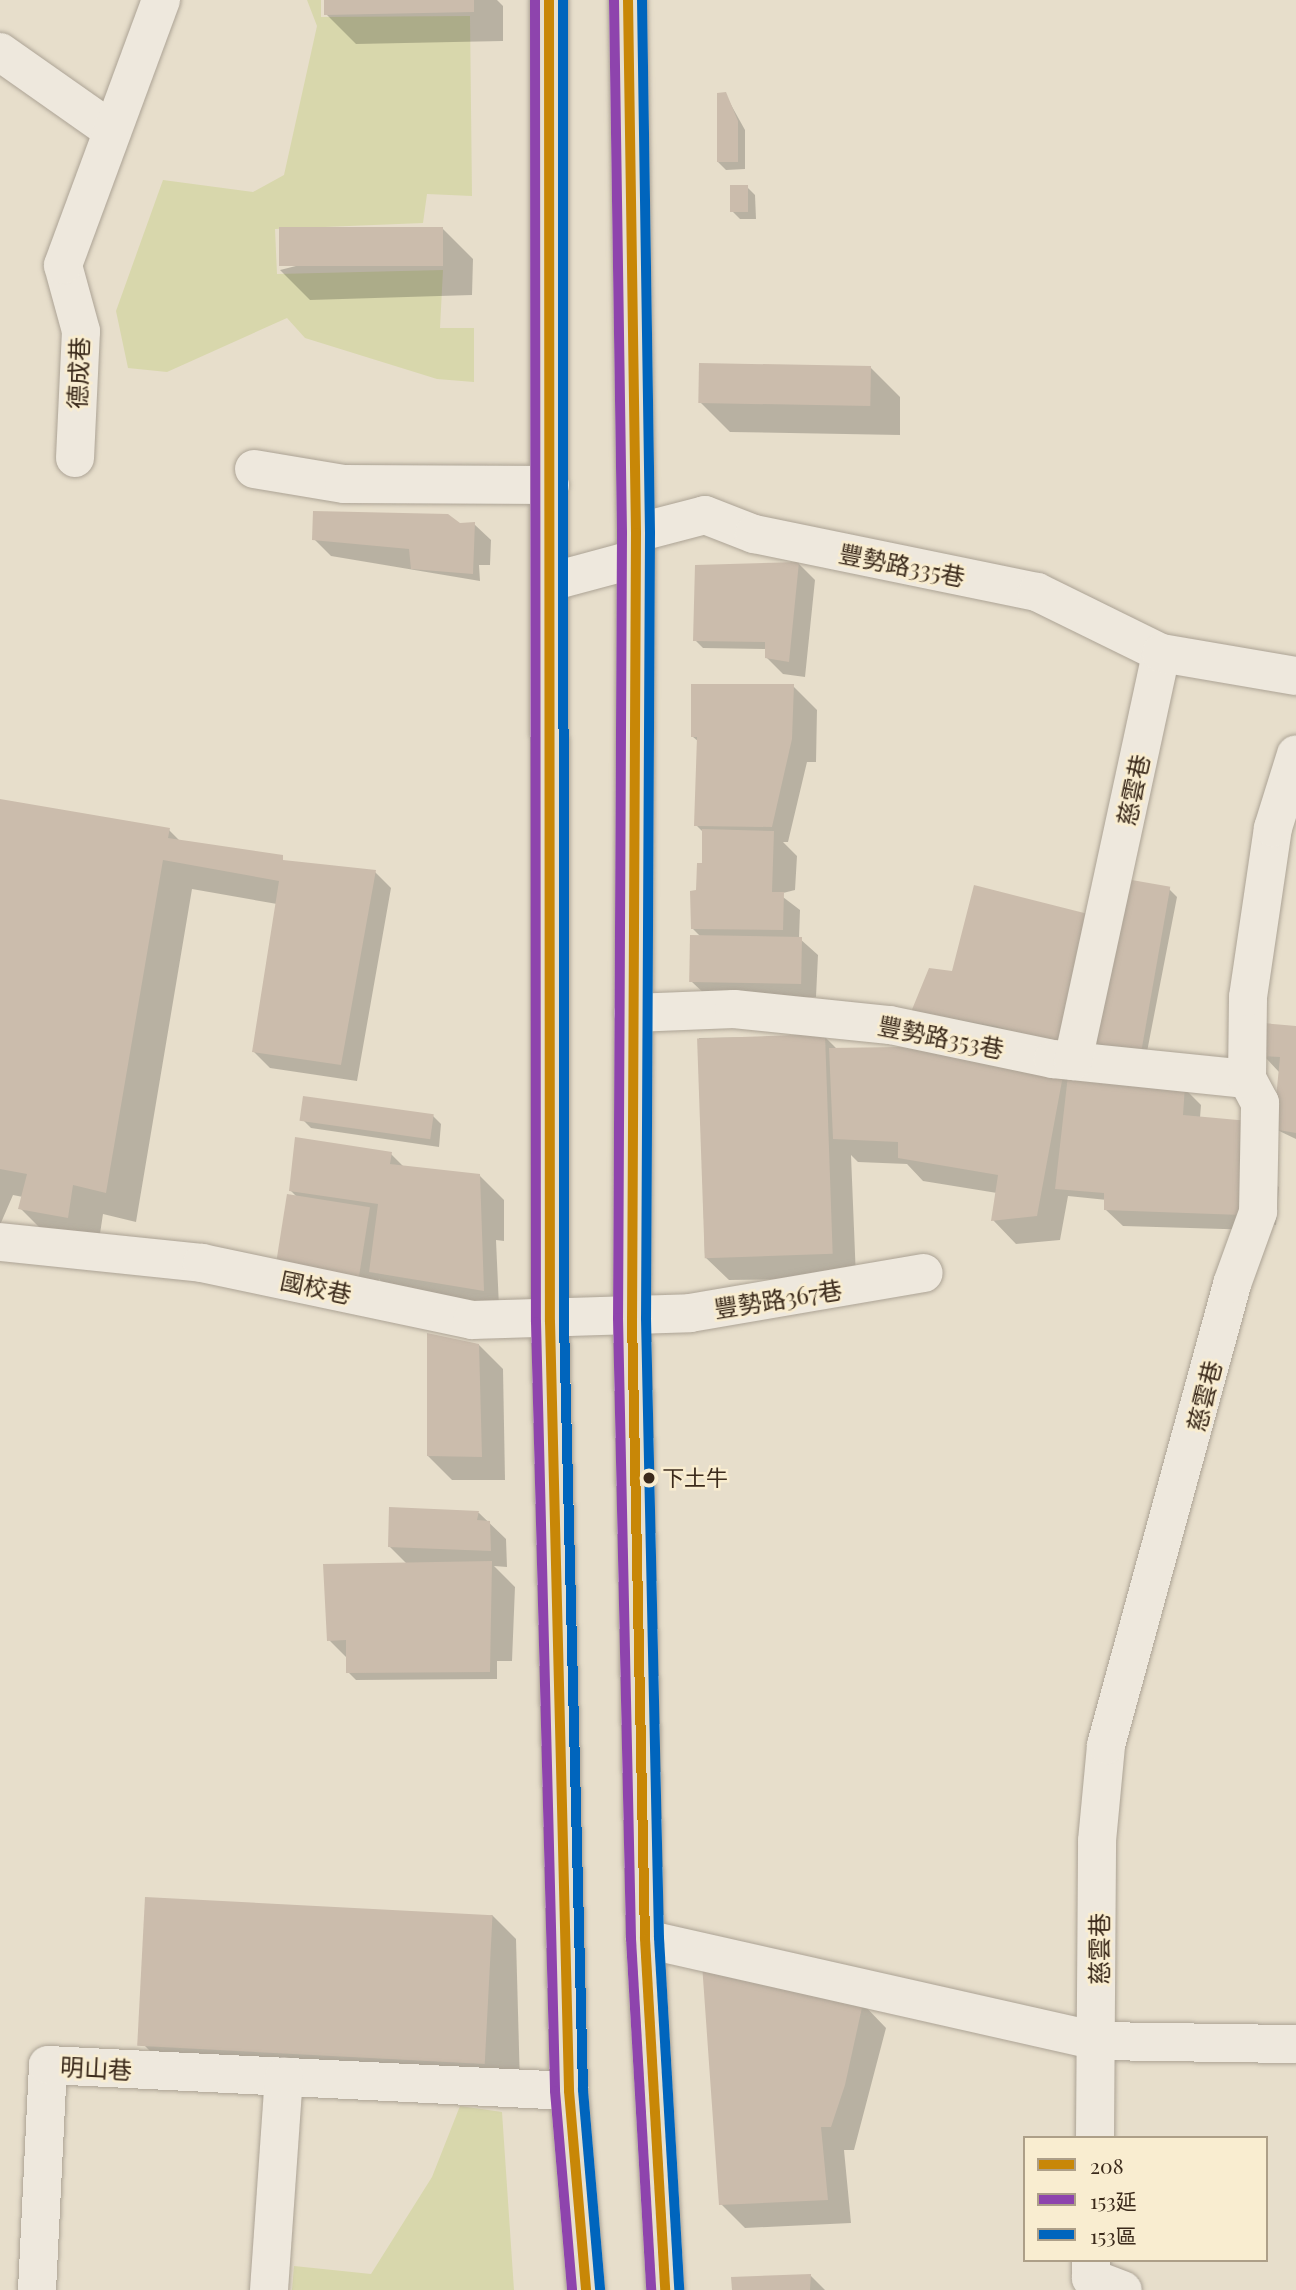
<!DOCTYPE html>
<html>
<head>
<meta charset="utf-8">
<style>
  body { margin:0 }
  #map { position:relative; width:1296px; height:2290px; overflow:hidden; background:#e7decb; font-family:"Playfair Display","Noto Sans TC",serif }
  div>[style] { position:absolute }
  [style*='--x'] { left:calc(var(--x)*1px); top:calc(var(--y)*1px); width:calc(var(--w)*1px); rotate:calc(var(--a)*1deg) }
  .green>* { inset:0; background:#d8d7ac }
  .shadow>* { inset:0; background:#0003 }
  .building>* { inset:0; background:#cbbcac; transform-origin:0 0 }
  .roads { filter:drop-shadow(0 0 2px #aca395) drop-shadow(0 0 2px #aca395) }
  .minor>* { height:38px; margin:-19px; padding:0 19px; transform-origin:19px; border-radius:19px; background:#eee8dd }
  .major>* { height:38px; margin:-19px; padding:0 19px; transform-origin:19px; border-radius:19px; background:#e6dfce }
  .bus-1>* { height:10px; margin:-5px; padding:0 5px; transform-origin:5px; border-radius:5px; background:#c88707 }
  .bus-2>* { height:10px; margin:-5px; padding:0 5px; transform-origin:5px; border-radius:5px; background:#8e44ad }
  .bus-3>* { height:10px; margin:-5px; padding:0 5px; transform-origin:5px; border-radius:5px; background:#0065bd }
  .dots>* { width:19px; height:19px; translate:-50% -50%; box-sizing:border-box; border:4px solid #f9edd0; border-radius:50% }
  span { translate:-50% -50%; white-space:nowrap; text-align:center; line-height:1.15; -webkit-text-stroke:5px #f9edd0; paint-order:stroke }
  .bus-label { font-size:22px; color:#3b2a1b }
  .left { translate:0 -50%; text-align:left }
  .street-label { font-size:24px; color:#3b2a1b }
  .legend { position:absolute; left:1023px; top:2136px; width:245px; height:126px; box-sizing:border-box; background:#f9edd0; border:2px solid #ad9f88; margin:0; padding:9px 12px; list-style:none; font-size:21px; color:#3b2a1b }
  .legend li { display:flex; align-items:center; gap:14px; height:35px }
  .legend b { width:35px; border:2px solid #ad9f88 }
</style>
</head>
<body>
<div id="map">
  <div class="green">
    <i style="clip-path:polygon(307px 0,321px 0,321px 17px,470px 16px,472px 196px,427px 194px,423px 223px,275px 229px,277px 274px,443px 270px,440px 328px,474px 328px,474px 382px,437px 379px,305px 338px,287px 318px,167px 372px,128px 368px,116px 311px,163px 180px,253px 192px,284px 175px,317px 26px)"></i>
    <i style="clip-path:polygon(460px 2106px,502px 2112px,514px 2290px,292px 2290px,294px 2266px,371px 2274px,432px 2177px)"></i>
  </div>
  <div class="shadow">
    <i style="clip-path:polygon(326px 0,497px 0,503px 6px,503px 41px,356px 44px,326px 14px)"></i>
    <i style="clip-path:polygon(725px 94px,745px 130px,745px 169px,726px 170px,718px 162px)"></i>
    <i style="clip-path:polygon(747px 187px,755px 195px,756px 219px,740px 219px,732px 211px)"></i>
    <i style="clip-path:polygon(443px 229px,473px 259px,472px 295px,310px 300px,280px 270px)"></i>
    <i style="clip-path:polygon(870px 367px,900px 397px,900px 435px,730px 432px,700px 402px)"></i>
    <i style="clip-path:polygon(474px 524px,491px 540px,490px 565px,479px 565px,480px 581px,331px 556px,314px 539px)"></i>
    <i style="clip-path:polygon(798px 563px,815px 580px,805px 677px,783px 674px,766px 657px,767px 649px,703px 648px,695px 640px)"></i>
    <i style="clip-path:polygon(793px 686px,817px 710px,816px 762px,807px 762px,788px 842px,783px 842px,797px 856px,795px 890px,779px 894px,800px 910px,799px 938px,818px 955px,816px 997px,709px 998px,692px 982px,701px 937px,693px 929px,706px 865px,704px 833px,696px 825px,699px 742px,693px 737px)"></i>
    <i style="clip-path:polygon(0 801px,169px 830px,180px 841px,288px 862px,375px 872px,391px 888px,357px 1081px,270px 1068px,254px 1052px,277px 904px,192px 889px,136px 1222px,103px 1214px,98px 1247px,50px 1238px,20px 1208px,23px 1197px,13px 1195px,0 1225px)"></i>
    <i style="clip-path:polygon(1169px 889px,1177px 897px,1146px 1057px,1102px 1049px,1095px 1041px,921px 1020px,954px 973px)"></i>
    <i style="clip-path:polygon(1296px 1027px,1296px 1139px,1275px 1129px,1280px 1073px,1263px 1055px)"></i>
    <i style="clip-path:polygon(824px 1036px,838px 1050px,1184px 1088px,1201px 1105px,1200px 1118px,1279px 1187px,1276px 1225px,1258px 1223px,1257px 1230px,1123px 1226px,1106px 1210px,1107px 1200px,1068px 1196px,1060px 1240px,1016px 1244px,993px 1220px,997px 1193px,923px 1181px,907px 1164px,858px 1162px,851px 1155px,856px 1278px,729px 1280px,705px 1257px,699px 1038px)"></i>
    <i style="clip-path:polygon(433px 1116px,441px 1124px,439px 1147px,311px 1128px,303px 1120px)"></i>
    <i style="clip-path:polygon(391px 1154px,404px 1167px,480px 1176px,504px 1200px,504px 1241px,496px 1240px,499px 1307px,387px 1288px,379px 1279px,377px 1292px,294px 1278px,298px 1198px,290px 1190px)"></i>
    <i style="clip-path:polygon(479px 1345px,503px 1369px,505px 1480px,452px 1480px,428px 1456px)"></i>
    <i style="clip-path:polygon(390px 1509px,479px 1513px,506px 1539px,507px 1567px,494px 1566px,515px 1587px,512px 1661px,497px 1661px,497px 1679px,356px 1680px,348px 1672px,348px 1659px,329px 1640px,408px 1565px,389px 1546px)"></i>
    <i style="clip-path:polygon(492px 1915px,516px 1939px,520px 2085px,168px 2069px,144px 2045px)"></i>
    <i style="clip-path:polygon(863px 2004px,886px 2028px,854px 2150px,844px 2150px,851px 2223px,745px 2228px,721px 2204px)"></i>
    <i style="clip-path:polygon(810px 2275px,825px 2290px,734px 2290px)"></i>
  </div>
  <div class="building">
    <i style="clip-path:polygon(324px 0,474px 0,474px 12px,324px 15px)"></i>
    <i style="clip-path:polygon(726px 92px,738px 121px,738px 162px,717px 162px,717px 93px)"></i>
    <i style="left:730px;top:185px;width:18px;height:27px"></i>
    <i style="left:443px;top:227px;width:39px;height:164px;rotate:90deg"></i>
    <i style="left:699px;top:363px;width:172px;height:40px;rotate:1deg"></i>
    <i style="clip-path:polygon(313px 511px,448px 514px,460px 523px,475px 522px,473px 574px,411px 569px,409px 549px,312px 540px)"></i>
    <i style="clip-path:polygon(799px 562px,789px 662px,765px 658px,765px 642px,693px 641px,695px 565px)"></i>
    <i style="clip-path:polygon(691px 684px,794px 684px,792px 739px,772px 827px,694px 826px,697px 737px,691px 737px)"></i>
    <i style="clip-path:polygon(0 799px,170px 828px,168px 838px,283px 855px,283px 860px,376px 870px,341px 1065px,252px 1052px,279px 881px,163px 860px,106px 1193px,73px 1185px,68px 1218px,18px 1209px,27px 1174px,0 1169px)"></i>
    <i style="clip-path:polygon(702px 829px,774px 831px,772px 892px,784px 892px,783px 930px,691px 929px,690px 891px,696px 890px,697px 863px,702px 863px)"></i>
    <i style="left:1126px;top:879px;width:45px;height:167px;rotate:10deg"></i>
    <i style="clip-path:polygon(974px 885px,1096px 916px,1064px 1048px,996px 1026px,911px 1012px,929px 968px,952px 971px)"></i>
    <i style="left:690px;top:935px;width:112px;height:47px;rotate:1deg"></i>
    <i style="clip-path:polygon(1263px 1023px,1296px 1026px,1296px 1133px,1273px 1129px,1280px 1057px,1261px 1056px)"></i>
    <i style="left:825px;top:1034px;width:220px;height:128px;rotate:88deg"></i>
    <i style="clip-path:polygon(900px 1047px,1064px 1070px,1037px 1216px,991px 1221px,998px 1175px,898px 1158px,898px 1142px,833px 1139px,829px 1048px)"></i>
    <i style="clip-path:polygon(1068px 1075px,1185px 1086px,1183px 1115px,1249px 1121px,1241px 1215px,1104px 1210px,1104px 1193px,1055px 1189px)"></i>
    <i style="left:303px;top:1096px;width:132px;height:25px;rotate:8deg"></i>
    <i style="clip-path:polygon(295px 1137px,392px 1152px,390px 1164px,480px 1174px,484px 1291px,369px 1272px,378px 1204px,289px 1191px)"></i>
    <i style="left:287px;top:1194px;width:84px;height:70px;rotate:9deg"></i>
    <i style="clip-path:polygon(427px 1333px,479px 1344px,482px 1457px,427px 1456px)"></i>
    <i style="clip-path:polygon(389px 1507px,479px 1511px,477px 1520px,490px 1521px,491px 1551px,388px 1547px)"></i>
    <i style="clip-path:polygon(492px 1561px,490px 1672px,346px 1673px,346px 1640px,327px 1641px,323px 1564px)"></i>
    <i style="left:145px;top:1897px;width:348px;height:149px;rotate:3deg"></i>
    <i style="clip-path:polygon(702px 1964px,863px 2003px,845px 2085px,831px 2127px,821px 2127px,828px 2200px,719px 2205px)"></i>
    <i style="clip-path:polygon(811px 2274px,810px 2290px,732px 2290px,731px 2277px)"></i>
  </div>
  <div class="roads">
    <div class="minor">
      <i style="--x:0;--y:52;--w:136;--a:35.1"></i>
      <i style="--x:75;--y:458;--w:127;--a:-87.3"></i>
      <i style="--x:81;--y:331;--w:68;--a:-105.3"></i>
      <i style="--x:63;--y:265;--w:283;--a:-69.7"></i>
      <i style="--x:254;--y:469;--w:91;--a:9.5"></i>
      <i style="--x:344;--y:484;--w:206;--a:0.3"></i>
      <i style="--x:636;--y:533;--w:71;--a:-14.6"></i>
      <i style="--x:705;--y:515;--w:53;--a:21.2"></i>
      <i style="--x:754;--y:534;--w:289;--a:11.6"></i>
      <i style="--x:1037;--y:592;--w:138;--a:26.2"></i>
      <i style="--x:550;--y:582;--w:88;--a:-15.1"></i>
      <i style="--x:633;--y:1013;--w:101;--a:-2.3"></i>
      <i style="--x:734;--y:1009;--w:157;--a:5.9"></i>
      <i style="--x:890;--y:1025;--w:167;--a:11.8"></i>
      <i style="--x:1053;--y:1059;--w:195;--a:5.9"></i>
      <i style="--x:1073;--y:1061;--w:417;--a:-77.8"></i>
      <i style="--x:1161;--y:653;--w:137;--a:9.7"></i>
      <i style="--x:0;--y:1242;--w:203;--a:5.9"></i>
      <i style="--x:202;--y:1263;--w:276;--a:11.9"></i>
      <i style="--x:472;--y:1320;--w:218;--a:-1.8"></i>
      <i style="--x:690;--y:1313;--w:237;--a:-9.7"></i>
      <i style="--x:645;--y:1939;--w:464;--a:12.7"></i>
      <i style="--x:1098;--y:2041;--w:198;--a:0.9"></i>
      <i style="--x:1095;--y:2138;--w:297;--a:-89.6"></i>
      <i style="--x:1097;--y:1841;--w:96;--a:-84.6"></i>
      <i style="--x:1106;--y:1745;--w:478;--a:-74.7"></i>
      <i style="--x:1232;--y:1284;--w:77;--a:-70.1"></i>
      <i style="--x:1258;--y:1212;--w:109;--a:-88.9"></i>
      <i style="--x:1260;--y:1103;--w:27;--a:-118"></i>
      <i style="--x:1247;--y:1079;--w:82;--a:-89.3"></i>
      <i style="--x:1248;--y:997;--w:171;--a:-81.6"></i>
      <i style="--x:1273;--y:828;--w:77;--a:-72.7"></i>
      <i style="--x:1091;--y:2260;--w:18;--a:90"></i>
      <i style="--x:1091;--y:2278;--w:34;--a:21"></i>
      <i style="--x:37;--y:2290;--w:225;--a:-87.2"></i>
      <i style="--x:48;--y:2065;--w:522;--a:2.86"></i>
      <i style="--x:269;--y:2290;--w:214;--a:-86"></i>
    </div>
    <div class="major">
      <i style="--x:549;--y:0;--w:1322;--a:89.96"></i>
      <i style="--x:550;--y:1322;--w:769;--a:88.58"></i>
      <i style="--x:569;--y:2091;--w:200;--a:85.1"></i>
      <i style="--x:628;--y:0;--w:533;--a:89.14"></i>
      <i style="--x:636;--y:533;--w:785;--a:90.29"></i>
      <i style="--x:632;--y:1318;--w:621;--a:88.8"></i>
      <i style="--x:645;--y:1939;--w:352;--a:86.7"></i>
    </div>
  </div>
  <div class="bus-1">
    <i style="--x:549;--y:0;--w:1322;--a:89.96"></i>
    <i style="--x:550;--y:1322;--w:769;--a:88.58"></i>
    <i style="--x:569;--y:2091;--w:200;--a:85.1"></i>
    <i style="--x:628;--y:0;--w:533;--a:89.14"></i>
    <i style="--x:636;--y:533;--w:785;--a:90.29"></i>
    <i style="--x:632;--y:1318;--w:621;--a:88.8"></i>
    <i style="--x:645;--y:1939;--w:352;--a:86.7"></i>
  </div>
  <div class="bus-2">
    <i style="--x:535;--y:0;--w:1322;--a:89.96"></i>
    <i style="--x:536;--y:1322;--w:769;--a:88.58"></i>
    <i style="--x:555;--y:2091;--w:200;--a:85.1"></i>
    <i style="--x:614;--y:0;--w:533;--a:89.14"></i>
    <i style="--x:622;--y:533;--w:785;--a:90.29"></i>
    <i style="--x:618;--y:1318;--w:621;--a:88.8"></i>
    <i style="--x:631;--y:1939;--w:352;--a:86.7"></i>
  </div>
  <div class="bus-3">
    <i style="--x:563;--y:0;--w:1322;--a:89.96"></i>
    <i style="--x:564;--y:1322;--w:768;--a:88.58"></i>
    <i style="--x:583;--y:2090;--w:200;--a:85.1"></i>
    <i style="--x:642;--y:0;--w:533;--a:89.14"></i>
    <i style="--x:650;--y:533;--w:785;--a:90.29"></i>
    <i style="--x:646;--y:1318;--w:620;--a:88.8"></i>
    <i style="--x:659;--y:1938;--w:352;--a:86.7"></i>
  </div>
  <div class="dots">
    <i style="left:649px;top:1478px;background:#3b2a1b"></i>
  </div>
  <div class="bus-label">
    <span class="left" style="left:662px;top:1478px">下土牛</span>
  </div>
  <div class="street-label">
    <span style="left:78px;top:373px;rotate:-88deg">德成巷</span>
    <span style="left:902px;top:565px;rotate:11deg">豐勢路335巷</span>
    <span style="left:1133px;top:790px;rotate:-78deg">慈雲巷</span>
    <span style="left:941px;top:1037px;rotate:11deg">豐勢路353巷</span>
    <span style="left:316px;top:1287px;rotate:12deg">國校巷</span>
    <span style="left:778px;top:1299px;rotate:-9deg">豐勢路367巷</span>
    <span style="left:1204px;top:1396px;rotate:-76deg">慈雲巷</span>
    <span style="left:1099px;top:1949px;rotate:-90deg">慈雲巷</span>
    <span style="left:96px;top:2068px;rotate:3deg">明山巷</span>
  </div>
  <ul class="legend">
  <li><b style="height:9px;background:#c88707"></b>208</li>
  <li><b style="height:9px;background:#8e44ad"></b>153延</li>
  <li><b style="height:9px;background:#0065bd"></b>153區</li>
  </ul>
</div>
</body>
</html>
